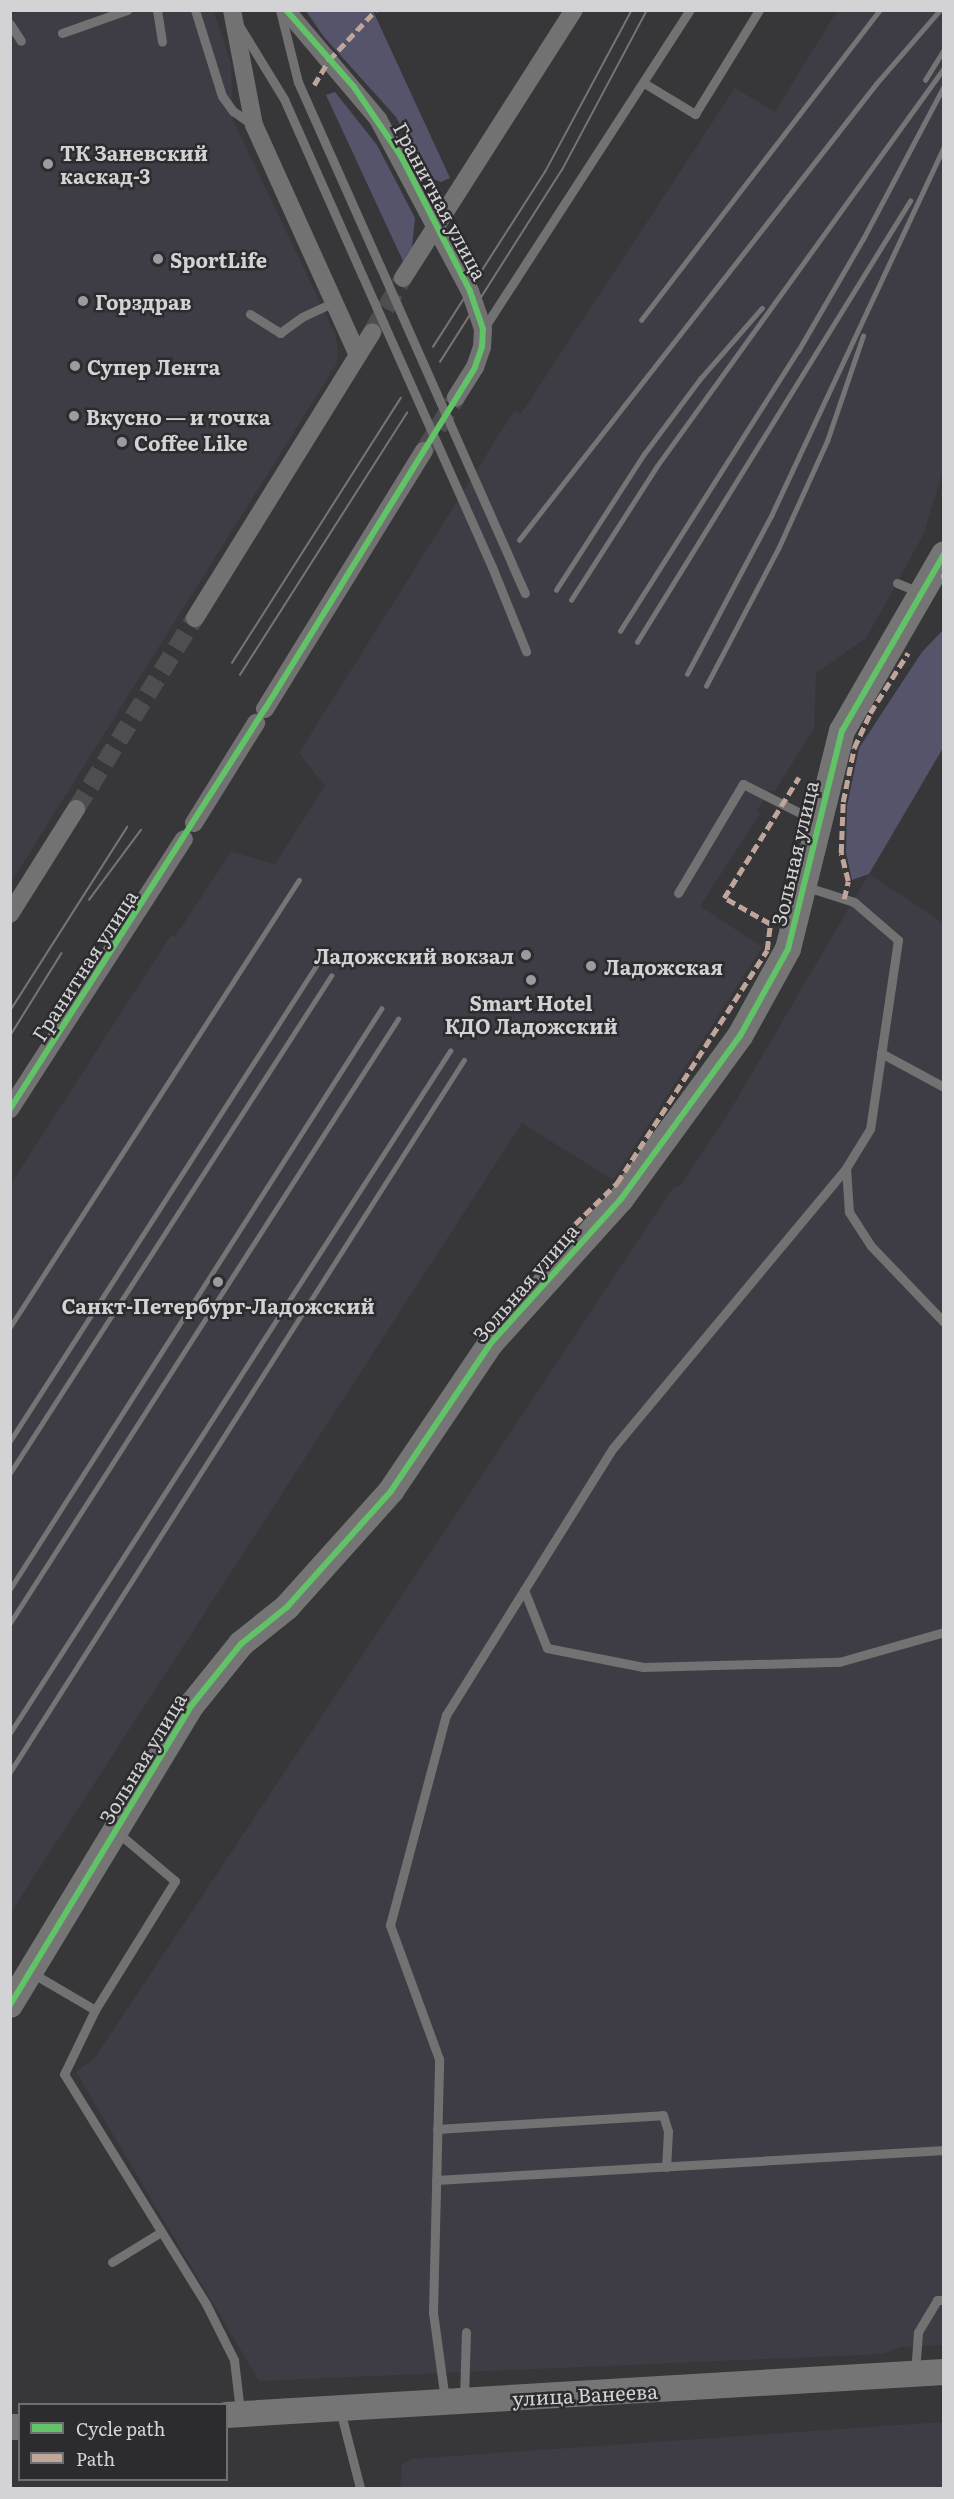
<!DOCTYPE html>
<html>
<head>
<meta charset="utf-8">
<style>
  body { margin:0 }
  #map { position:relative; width:954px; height:2499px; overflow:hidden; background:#373739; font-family:Literata,serif }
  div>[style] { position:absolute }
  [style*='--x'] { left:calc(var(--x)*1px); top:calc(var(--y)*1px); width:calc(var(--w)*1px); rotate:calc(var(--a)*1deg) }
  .built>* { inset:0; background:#3e3d46 }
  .green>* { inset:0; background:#55546a }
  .street-tunnel>* { height:18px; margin-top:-9px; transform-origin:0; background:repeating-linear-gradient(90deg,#4e4e50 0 18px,transparent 0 27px) }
  .lane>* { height:9px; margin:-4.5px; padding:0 4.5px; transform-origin:4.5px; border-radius:4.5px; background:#727273 }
  .street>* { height:18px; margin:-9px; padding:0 9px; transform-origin:9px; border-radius:9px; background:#727273 }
  .secondary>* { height:26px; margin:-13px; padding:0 13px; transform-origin:13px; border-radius:13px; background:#757575 }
  .tram>* { height:1.5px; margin:-0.75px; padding:0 0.75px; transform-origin:0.75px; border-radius:0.75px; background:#757575 }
  .rail>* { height:4.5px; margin:-2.25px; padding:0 2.25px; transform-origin:2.25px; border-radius:2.25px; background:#757575 }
  .lane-bridge>* { height:9px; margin:-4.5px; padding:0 4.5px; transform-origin:4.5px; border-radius:4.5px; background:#727273 }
  .quiet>* { height:4.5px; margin-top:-2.25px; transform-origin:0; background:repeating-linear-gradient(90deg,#c0a59a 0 9px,transparent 0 13.5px) }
  .cycleway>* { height:6px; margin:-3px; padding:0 3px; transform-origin:3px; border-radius:3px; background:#61c268 }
  .dots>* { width:16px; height:16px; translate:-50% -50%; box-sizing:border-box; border:3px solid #2c2c2f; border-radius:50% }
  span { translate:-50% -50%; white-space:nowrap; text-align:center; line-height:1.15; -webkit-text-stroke:5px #2c2c2f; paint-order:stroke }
  .poi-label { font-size:20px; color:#d3d3d5; font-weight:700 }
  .left { translate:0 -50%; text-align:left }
  .right { translate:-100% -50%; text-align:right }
  .street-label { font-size:20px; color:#d3d3d5 }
  .frame { position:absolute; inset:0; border:12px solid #d3d3d5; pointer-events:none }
  .legend { position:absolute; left:18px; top:2403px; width:210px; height:78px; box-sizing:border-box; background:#2c2c2f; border:2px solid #6f6f71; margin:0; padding:8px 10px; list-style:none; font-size:18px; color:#d3d3d5 }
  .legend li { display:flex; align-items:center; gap:12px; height:30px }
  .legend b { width:30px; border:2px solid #6f6f71 }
</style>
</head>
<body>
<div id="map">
  <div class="built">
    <i style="clip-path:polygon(23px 10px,214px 11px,231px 65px,233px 120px,335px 334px,338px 351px,336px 365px,11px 882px,10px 16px)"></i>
    <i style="clip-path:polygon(837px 11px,943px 11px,943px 470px,924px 533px,897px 583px,866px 638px,816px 673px,814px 729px,774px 792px,770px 790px,757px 811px,760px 814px,700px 906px,762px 947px,613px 1180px,522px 1123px,11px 1912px,11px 1184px,171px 935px,175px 937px,231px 852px,275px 864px,325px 786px,299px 753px,514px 411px,521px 414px,735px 88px,775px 112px)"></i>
    <i style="clip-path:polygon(869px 874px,943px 923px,943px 2345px,901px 2347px,882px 2354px,259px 2381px,76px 2072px,94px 2059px,673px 1188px,680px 1186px,727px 1116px)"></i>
    <i style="clip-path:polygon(943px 2422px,943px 2488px,400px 2488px,402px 2465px,411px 2459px)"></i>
  </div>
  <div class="green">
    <i style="clip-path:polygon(306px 11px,373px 11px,450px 178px,441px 182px,429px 177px,396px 117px,324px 37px)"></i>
    <i style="clip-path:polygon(335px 92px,377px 145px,415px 218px,412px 247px,403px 261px,326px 95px)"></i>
    <i style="clip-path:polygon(943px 630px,943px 748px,869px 874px,852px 880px,846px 853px,847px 806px,859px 748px,922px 652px)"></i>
  </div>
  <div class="street-tunnel">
    <i style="--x:372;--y:332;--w:62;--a:-60.1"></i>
    <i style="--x:424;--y:451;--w:62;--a:-58.9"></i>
    <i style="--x:76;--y:809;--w:225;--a:-58.1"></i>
  </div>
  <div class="lane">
    <i style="--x:157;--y:10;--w:32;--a:81"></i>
    <i style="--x:195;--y:10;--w:90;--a:72.6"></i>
    <i style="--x:222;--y:96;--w:19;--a:54"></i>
    <i style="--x:233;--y:111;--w:24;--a:35"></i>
    <i style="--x:280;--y:10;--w:74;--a:76"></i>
    <i style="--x:298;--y:82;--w:201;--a:66"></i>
    <i style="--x:10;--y:24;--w:20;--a:57"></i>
    <i style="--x:240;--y:27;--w:84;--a:58.6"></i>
    <i style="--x:284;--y:99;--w:193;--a:66.1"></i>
    <i style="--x:62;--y:33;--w:69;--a:-19.5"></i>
    <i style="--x:644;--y:83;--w:60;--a:31.3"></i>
    <i style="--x:695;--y:114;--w:122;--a:-58.4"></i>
    <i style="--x:250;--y:314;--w:36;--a:32"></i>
    <i style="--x:280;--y:333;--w:27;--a:-36"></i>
    <i style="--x:302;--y:317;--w:35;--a:-25"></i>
    <i style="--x:484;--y:328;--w:379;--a:-57.1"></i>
    <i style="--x:511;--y:562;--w:34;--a:66"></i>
    <i style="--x:492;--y:567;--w:91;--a:68"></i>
    <i style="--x:897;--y:583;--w:24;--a:22"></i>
    <i style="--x:807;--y:887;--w:49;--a:17.7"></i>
    <i style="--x:854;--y:902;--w:58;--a:40.8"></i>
    <i style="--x:898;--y:940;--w:191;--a:98.4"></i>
    <i style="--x:870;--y:1129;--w:46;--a:121.6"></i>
    <i style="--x:846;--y:1168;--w:44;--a:86.1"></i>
    <i style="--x:849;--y:1212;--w:40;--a:57.1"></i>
    <i style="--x:871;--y:1246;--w:105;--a:46.2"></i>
    <i style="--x:678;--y:893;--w:127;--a:-59.2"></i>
    <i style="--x:743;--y:784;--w:84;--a:26.9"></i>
    <i style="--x:881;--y:1053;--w:72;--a:28.4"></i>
    <i style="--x:524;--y:1590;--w:62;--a:68.4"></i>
    <i style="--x:547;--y:1648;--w:98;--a:11.2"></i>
    <i style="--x:643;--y:1667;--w:196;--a:-1.5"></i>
    <i style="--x:839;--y:1662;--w:109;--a:-15.9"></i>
    <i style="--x:32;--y:1973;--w:73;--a:30.4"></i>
    <i style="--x:95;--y:2010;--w:71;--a:115.8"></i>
    <i style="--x:64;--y:2074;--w:270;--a:58.3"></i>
    <i style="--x:206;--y:2304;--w:63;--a:63.4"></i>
    <i style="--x:234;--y:2360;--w:51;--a:83.3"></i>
    <i style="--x:95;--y:2010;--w:152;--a:-58.2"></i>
    <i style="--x:175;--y:1881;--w:76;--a:-139.8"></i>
    <i style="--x:437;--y:2129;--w:226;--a:-3.5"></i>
    <i style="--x:663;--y:2115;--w:17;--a:73"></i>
    <i style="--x:668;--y:2131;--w:36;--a:93"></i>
    <i style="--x:436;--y:2180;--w:509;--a:-3.38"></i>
    <i style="--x:112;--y:2262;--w:57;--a:-31.5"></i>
    <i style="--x:915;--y:2373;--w:41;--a:-85.8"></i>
    <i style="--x:918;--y:2332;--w:37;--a:-59"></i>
    <i style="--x:937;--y:2300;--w:7;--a:0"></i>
    <i style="--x:464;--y:2399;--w:67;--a:-88.3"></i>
    <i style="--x:445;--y:2400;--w:89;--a:-97.8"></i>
    <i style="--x:433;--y:2312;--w:253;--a:-88.6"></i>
    <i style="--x:439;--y:2059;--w:143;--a:-110.1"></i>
    <i style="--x:390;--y:1925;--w:217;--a:-75.1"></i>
    <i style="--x:446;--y:1715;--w:315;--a:-58"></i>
    <i style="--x:613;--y:1448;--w:364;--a:-50.2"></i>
    <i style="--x:340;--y:2410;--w:81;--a:75.6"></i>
  </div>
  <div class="street">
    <i style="--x:232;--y:10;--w:117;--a:79.2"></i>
    <i style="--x:254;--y:125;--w:252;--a:65.7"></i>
    <i style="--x:286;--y:10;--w:143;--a:49.8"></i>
    <i style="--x:378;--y:119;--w:195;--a:61.9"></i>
    <i style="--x:470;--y:291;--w:40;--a:71.1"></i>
    <i style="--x:483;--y:329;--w:18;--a:93"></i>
    <i style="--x:482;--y:347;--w:21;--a:109"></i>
    <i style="--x:475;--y:367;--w:36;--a:122"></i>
    <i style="--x:403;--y:278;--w:318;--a:-57.5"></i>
    <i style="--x:195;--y:618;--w:336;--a:-58.2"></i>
    <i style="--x:265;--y:709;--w:303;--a:-58.4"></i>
    <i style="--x:194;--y:823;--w:118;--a:-58.2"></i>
    <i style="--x:10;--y:914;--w:124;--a:-57.8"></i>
    <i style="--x:10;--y:1109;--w:321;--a:-57.2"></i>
  </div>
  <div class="secondary">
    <i style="--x:10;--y:2005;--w:350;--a:-58.8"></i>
    <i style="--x:191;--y:1706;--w:80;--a:-51.1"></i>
    <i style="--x:241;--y:1644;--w:59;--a:-38.8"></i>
    <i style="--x:287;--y:1607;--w:156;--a:-48.1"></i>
    <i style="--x:391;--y:1491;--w:177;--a:-56"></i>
    <i style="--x:490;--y:1344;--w:195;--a:-47.9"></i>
    <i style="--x:621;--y:1199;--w:202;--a:-53.9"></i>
    <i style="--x:740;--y:1036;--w:99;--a:-61.1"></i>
    <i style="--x:788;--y:949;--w:225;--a:-76.1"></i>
    <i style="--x:842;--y:731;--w:204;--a:-60"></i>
    <i style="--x:226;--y:2415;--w:719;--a:-3.43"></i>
    <i style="--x:10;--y:2427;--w:10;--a:0"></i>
  </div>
  <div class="tram">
    <i style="--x:433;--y:347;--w:208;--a:-57.4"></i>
    <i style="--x:545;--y:172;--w:184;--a:-61.8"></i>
    <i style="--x:440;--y:362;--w:227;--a:-57.6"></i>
    <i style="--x:562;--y:170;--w:181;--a:-62"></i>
    <i style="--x:232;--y:663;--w:314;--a:-57.5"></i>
    <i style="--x:240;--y:675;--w:311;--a:-57.5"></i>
    <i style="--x:89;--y:900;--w:87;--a:-53.4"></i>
    <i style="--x:10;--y:1011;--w:218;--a:-57.5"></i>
    <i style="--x:10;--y:1036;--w:97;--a:-58.1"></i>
  </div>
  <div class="rail">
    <i style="--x:925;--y:80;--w:36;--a:-58"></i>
    <i style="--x:641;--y:320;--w:391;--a:-52.4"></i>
    <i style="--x:519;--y:540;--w:579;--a:-51.94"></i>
    <i style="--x:876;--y:84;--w:98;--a:-49.1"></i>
    <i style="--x:556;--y:590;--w:162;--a:-57.1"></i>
    <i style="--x:644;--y:454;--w:94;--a:-53.3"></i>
    <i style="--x:700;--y:379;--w:94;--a:-48.9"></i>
    <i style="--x:571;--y:600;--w:159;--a:-57.3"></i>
    <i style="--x:657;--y:466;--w:491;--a:-54.2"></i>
    <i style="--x:620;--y:631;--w:332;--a:-57.6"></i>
    <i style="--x:798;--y:351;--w:129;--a:-59.9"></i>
    <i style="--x:863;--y:239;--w:173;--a:-62.1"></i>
    <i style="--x:637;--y:642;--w:519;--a:-58.24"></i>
    <i style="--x:687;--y:674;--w:179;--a:-62"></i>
    <i style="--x:771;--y:516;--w:408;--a:-64.9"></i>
    <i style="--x:706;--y:686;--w:155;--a:-62.3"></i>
    <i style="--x:778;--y:549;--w:119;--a:-65.6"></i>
    <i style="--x:827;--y:441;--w:111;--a:-71.1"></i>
    <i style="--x:10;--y:1327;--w:532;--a:-57.12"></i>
    <i style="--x:10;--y:1441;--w:565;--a:-57.21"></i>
    <i style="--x:10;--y:1473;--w:592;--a:-57.14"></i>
    <i style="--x:10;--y:1589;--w:689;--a:-57.39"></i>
    <i style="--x:10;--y:1623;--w:718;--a:-57.28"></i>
    <i style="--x:10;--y:1733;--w:812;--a:-57.17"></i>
    <i style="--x:10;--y:1772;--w:844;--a:-57.48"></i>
  </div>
  <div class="lane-bridge">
    <i style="--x:380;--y:266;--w:324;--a:66.1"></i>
    <i style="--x:362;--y:275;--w:320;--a:66"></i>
  </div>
  <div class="quiet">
    <i style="--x:314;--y:85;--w:29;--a:-59"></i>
    <i style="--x:329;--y:60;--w:69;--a:-46.8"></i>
    <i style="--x:944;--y:574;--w:4;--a:90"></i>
    <i style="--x:844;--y:899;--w:18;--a:-77"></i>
    <i style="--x:848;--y:881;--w:29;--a:-104"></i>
    <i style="--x:841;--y:853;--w:51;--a:-87.8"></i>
    <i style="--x:843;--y:802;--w:55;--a:-78.5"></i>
    <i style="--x:854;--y:748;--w:38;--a:-65"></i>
    <i style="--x:870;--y:713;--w:71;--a:-57.7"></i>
    <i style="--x:575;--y:1224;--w:59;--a:-44.3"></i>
    <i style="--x:617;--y:1183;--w:277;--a:-57.2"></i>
    <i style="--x:767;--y:950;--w:26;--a:-83"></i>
    <i style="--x:770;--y:924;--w:53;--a:-150.5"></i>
    <i style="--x:724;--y:898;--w:142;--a:-58.2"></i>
  </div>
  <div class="cycleway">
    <i style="--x:10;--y:1109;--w:474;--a:-57.5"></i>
    <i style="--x:265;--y:709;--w:401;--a:-58.4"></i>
    <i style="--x:475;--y:367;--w:21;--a:-71"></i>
    <i style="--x:482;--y:347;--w:18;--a:-87"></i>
    <i style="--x:483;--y:329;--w:40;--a:-108.9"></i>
    <i style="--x:470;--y:291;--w:152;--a:-117.1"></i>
    <i style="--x:401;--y:156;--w:83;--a:-124.3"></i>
    <i style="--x:354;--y:87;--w:103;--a:-131.4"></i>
    <i style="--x:10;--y:2005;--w:350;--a:-58.8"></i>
    <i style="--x:191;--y:1706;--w:80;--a:-51.1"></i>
    <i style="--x:241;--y:1644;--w:59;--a:-38.8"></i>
    <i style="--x:287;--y:1607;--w:156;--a:-48.1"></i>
    <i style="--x:391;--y:1491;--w:177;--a:-56"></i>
    <i style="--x:490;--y:1344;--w:195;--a:-47.9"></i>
    <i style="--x:621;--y:1199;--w:202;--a:-53.9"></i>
    <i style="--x:740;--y:1036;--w:99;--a:-61.1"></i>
    <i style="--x:788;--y:949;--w:225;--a:-76.1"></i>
    <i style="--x:842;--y:731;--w:204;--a:-60"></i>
  </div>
  <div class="dots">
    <i style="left:48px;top:164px;background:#9c9c9e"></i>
    <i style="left:158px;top:259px;background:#9c9c9e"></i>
    <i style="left:83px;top:301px;background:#9c9c9e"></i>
    <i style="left:75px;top:366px;background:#9c9c9e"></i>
    <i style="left:74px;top:416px;background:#9c9c9e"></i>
    <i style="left:122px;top:442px;background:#9c9c9e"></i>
    <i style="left:526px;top:955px;background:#9c9c9e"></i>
    <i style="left:591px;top:966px;background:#9c9c9e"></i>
    <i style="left:531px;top:980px;background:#9c9c9e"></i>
    <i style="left:218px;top:1282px;background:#9c9c9e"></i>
  </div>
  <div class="poi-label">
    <span class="left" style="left:60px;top:164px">ТК Заневский<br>каскад-3</span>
    <span class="left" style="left:170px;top:259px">SportLife</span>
    <span class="left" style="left:95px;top:301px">Горздрав</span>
    <span class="left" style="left:87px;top:366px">Супер Лента</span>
    <span class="left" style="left:86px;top:416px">Вкусно — и точка</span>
    <span class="left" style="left:134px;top:442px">Coffee Like</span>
    <span class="right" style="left:514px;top:955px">Ладожский вокзал</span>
    <span class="left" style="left:604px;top:966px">Ладожская</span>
    <span style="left:531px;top:1014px">Smart Hotel<br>КДО Ладожский</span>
    <span style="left:218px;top:1305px">Санкт-Петербург-Ладожский</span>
  </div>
  <div class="street-label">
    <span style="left:441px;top:201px;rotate:62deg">Гранитная улица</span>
    <span style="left:794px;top:853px;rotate:-77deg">Зольная улица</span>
    <span style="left:84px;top:965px;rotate:-57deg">Гранитная улица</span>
    <span style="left:525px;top:1282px;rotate:-49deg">Зольная улица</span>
    <span style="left:142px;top:1758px;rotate:-59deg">Зольная улица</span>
    <span style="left:585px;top:2394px;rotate:-3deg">улица Ванеева</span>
  </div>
  <div class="frame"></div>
  <ul class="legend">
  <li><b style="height:8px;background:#61c268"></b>Cycle path</li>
  <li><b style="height:8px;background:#c0a59a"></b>Path</li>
  </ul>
</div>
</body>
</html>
